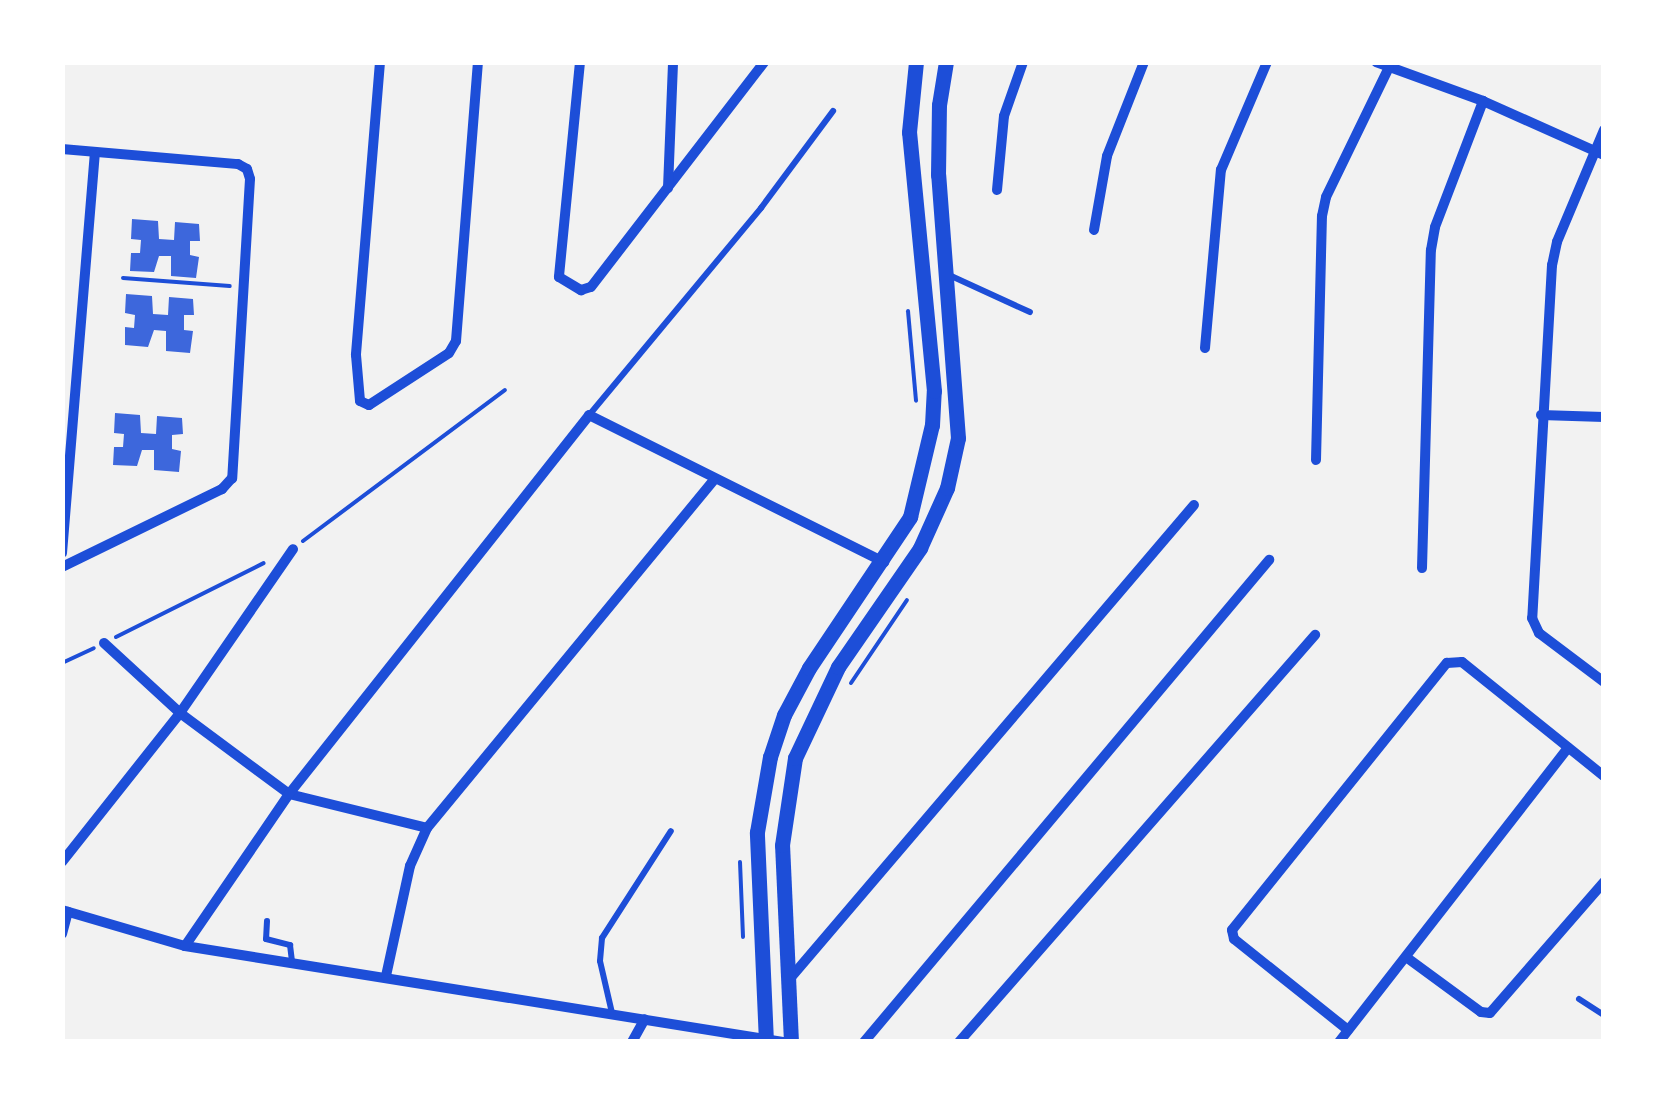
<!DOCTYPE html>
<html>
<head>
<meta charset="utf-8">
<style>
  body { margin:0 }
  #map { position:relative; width:1666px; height:1104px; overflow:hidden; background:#f2f2f2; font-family:Commissioner,sans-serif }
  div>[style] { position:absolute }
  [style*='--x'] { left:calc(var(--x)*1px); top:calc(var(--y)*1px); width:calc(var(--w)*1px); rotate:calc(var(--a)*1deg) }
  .building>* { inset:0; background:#3d67dc }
  .path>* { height:4px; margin:-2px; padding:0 2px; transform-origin:2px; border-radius:2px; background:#1d4ed8 }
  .service>* { height:6px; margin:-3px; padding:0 3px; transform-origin:3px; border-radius:3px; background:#1d4ed8 }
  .minor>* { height:10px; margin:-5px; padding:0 5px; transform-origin:5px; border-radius:5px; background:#1d4ed8 }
  .secondary>* { height:15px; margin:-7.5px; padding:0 7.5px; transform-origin:7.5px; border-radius:7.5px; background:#1d4ed8 }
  span { translate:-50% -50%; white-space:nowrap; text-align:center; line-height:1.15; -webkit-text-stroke:8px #fff; paint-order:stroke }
  .frame { position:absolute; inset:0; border:65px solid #fff; pointer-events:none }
</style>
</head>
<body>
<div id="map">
  <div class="building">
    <i style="clip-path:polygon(132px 219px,158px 221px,159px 239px,174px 240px,175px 222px,199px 224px,200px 241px,190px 241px,190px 255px,199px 257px,196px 278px,171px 276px,171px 256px,159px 256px,154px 272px,130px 271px,131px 253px,140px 253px,141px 240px,131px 239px)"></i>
    <i style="clip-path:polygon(126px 294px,152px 296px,153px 314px,168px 315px,169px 297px,193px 299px,194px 315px,184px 315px,184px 330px,193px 331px,190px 353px,166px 351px,166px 331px,154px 330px,148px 347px,125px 345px,125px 327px,134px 328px,135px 315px,125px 313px)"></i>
    <i style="clip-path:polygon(115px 413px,140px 415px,141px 433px,156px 434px,157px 416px,182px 418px,183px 434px,172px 435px,172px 449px,181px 451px,179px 472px,154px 470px,154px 450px,142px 450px,137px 466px,113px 465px,114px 447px,123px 447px,124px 434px,114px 433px)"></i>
  </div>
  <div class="path">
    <i style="--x:123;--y:278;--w:107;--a:4.3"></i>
    <i style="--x:908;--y:311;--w:90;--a:84.9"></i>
    <i style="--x:303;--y:541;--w:252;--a:-36.8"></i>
    <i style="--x:116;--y:637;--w:165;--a:-26.6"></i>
    <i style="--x:62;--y:663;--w:35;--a:-25"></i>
    <i style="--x:851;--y:683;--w:100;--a:-56"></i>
    <i style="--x:740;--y:862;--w:75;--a:87.7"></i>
  </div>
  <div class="service">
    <i style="--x:949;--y:275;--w:89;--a:24.6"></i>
    <i style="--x:590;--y:414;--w:268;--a:-50.3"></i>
    <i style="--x:761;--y:208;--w:121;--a:-53.4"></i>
    <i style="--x:267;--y:921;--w:18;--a:93"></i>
    <i style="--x:266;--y:939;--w:25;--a:14"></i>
    <i style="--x:290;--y:945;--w:17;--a:83"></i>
    <i style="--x:1579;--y:999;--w:30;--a:33"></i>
    <i style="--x:612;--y:1013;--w:53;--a:-103"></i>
    <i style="--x:600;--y:961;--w:23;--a:-85"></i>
    <i style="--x:602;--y:938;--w:127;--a:-57.2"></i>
  </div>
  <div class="minor">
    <i style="--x:380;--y:62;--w:294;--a:94.7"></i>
    <i style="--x:356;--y:355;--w:46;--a:85"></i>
    <i style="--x:360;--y:401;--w:10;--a:24"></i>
    <i style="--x:369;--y:405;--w:95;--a:-33"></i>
    <i style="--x:449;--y:353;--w:14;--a:-60"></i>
    <i style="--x:456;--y:341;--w:280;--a:-85.5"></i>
    <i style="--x:580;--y:62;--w:216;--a:95.6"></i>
    <i style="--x:559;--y:277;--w:26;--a:31"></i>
    <i style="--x:581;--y:290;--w:10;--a:-17"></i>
    <i style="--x:591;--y:287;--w:284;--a:-52.4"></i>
    <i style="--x:1376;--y:62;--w:114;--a:20"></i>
    <i style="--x:1483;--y:101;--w:133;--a:24.1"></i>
    <i style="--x:1604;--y:130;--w:121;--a:112.8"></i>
    <i style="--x:1557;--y:242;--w:24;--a:102"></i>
    <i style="--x:1552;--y:265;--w:354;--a:93.2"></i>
    <i style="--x:1532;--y:618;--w:17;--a:65"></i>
    <i style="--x:1539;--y:633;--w:81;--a:37"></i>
    <i style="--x:62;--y:149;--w:177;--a:4.9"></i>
    <i style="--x:238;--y:164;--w:10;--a:29"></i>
    <i style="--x:247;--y:169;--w:10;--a:73"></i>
    <i style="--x:250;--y:179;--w:300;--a:93.4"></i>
    <i style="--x:232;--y:478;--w:15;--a:132"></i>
    <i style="--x:222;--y:489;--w:178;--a:154"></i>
    <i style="--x:668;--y:188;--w:126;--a:-87.7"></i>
    <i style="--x:997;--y:190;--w:74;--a:-84.6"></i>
    <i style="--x:1004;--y:116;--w:57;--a:-70.6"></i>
    <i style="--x:1094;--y:230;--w:75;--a:-80"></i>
    <i style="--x:1107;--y:156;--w:101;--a:-68.5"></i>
    <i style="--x:1205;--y:348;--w:179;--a:-84.9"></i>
    <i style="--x:1221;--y:170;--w:117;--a:-66.9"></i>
    <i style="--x:1541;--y:415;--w:63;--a:1.8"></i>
    <i style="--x:1316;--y:460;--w:244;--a:-88.6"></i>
    <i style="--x:1322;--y:216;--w:19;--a:-78"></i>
    <i style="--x:1326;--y:197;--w:144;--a:-64.1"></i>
    <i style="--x:62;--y:553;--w:402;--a:-85.3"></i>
    <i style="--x:1422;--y:568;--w:318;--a:-88.4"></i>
    <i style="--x:1431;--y:250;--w:23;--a:-80"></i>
    <i style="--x:1435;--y:227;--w:135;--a:-69.1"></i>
    <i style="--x:104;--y:643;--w:103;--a:42.6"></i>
    <i style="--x:180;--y:713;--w:136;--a:36.6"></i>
    <i style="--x:289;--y:794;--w:142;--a:13.8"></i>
    <i style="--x:62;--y:862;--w:190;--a:-51.6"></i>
    <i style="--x:180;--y:713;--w:199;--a:-55.4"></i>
    <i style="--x:62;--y:910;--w:128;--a:16.3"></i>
    <i style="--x:185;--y:946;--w:607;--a:9.11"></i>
    <i style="--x:62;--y:934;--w:23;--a:-75"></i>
    <i style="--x:185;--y:946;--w:184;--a:-55.6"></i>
    <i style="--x:289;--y:794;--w:483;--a:-51.6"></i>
    <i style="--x:589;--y:415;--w:330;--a:26.5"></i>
    <i style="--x:1406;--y:957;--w:93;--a:36.3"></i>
    <i style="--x:1481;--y:1012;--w:9;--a:6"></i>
    <i style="--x:1490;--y:1013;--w:174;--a:-49"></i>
    <i style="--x:386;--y:976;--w:113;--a:-77.7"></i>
    <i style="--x:410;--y:866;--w:42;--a:-65.9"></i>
    <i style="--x:427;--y:828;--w:450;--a:-50.5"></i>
    <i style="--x:787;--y:982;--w:627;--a:-49.53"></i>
    <i style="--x:1348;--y:1030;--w:146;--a:-141.4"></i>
    <i style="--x:1234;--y:939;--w:9;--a:-103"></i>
    <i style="--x:1232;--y:930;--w:343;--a:-51.2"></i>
    <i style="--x:1447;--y:663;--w:15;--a:-4"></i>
    <i style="--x:1462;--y:662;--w:182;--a:38.8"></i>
    <i style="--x:632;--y:1042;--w:26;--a:-61"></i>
    <i style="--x:864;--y:1042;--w:630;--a:-49.96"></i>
    <i style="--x:959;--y:1042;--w:541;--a:-48.82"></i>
    <i style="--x:1339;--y:1042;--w:373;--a:-52.1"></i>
  </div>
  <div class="secondary">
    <i style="--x:766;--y:1042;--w:210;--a:-92.5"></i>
    <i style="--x:757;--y:832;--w:76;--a:-80.2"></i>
    <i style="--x:770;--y:757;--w:44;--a:-71.6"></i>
    <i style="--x:784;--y:715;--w:53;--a:-62"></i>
    <i style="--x:809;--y:668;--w:182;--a:-56.2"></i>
    <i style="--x:910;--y:517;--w:95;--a:-76.6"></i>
    <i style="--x:932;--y:425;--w:34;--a:-87"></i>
    <i style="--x:934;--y:391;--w:260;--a:-95.5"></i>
    <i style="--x:909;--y:132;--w:70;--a:-84.3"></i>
    <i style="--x:791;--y:1042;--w:197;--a:-92.6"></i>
    <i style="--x:782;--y:845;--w:88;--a:-81.5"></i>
    <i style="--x:795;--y:758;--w:101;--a:-64.7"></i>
    <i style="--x:838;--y:667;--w:145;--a:-55.4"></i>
    <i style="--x:920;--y:548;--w:66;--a:-65.8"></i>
    <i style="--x:947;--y:488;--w:51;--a:-77.6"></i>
    <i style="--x:958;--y:438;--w:264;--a:-94.3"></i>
    <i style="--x:938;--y:175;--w:70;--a:-89.2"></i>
    <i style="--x:939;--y:105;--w:44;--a:-80.8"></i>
  </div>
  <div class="frame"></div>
</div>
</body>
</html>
